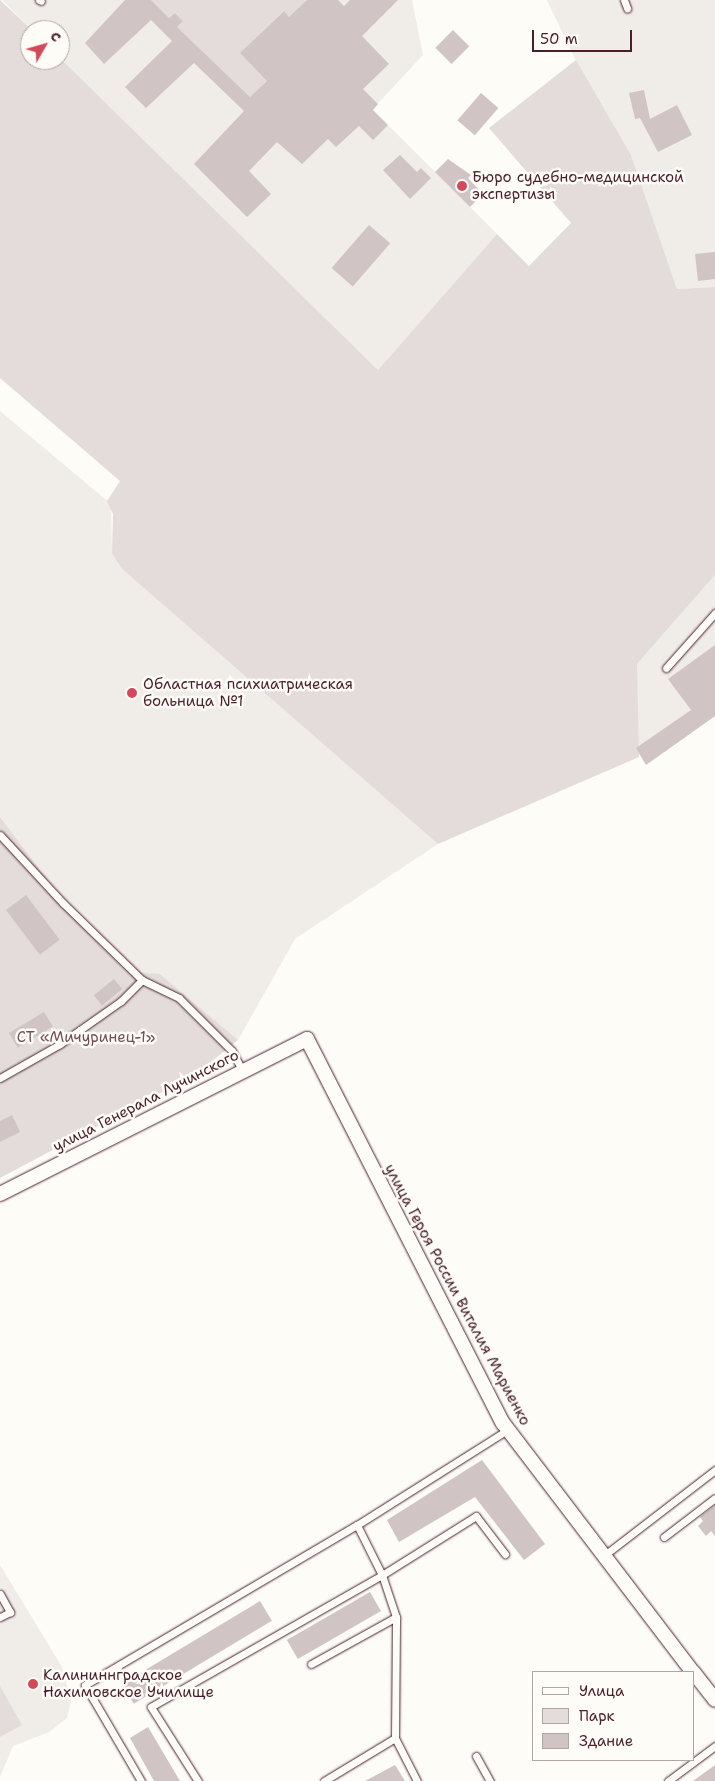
<!DOCTYPE html>
<html>
<head>
<meta charset="utf-8">
<style>
  body { margin:0 }
  #map { position:relative; width:715px; height:1781px; overflow:hidden; background:#fdfcf7; font-family:"Shantell Sans",sans-serif }
  div>[style] { position:absolute }
  [style*='--x'] { left:calc(var(--x)*1px); top:calc(var(--y)*1px); width:calc(var(--w)*1px); rotate:calc(var(--a)*1deg) }
  .built>* { inset:0; background:#f0ece8 }
  .green>* { inset:0; background:#e3dcda }
  .building>* { inset:0; background:#d0c5c4; transform-origin:0 0 }
  .roads { filter:drop-shadow(0 0 1px #4a1f2b) drop-shadow(0 0 1px #4a1f2b) }
  .service>* { height:7px; margin:-3.5px; padding:0 3.5px; transform-origin:3.5px; border-radius:3.5px; background:#fdfcf7 }
  .minor>* { height:14px; margin:-7px; padding:0 7px; transform-origin:7px; border-radius:7px; background:#fdfcf7 }
  .dots>* { width:14px; height:14px; translate:-50% -50%; box-sizing:border-box; border:2px solid #fdfcf7; border-radius:50% }
  span { translate:-50% -50%; white-space:nowrap; text-align:center; line-height:1.15; -webkit-text-stroke:5px #fdfcf7; paint-order:stroke }
  .poi-label { font-size:15px; color:#4a1f2b }
  .left { translate:0 -50%; text-align:left }
  .park-label { font-size:15px; color:#704e57 }
  .street-label { font-size:15px; color:#4a1f2b }
  .legend { position:absolute; left:532px; top:1671px; width:162px; height:90px; box-sizing:border-box; background:#fdfcf7; border:1px solid #b5a4a5; margin:0; padding:6px 9px; list-style:none; font-size:15px; color:#4a1f2b }
  .legend li { display:flex; align-items:center; gap:10px; height:25px }
  .legend b { width:25px; border:1px solid #b5a4a5 }
  .north { position:absolute; left:20px; top:20px; width:50px; height:50px; box-sizing:border-box; background:#fdfcf7; border:1px solid #b5a4a5; border-radius:50%; rotate:52deg; font-size:14px; font-weight:700; line-height:20px; text-align:center; color:#4a1f2b }
  .north::after { content:''; display:block; margin:auto; width:18px; height:22px; background:#d1495b; clip-path:polygon(50% 0,100% 100%,50% 72%,0 100%) }
  .scale { position:absolute; left:532px; top:30px; width:100px; height:22px; box-sizing:border-box; border:2px solid #4a1f2b; border-top:0; padding-left:6px; font-size:15px; line-height:18px; white-space:nowrap; color:#4a1f2b; -webkit-text-stroke:4px #fdfcf7; paint-order:stroke }
</style>
</head>
<body>
<div id="map">
  <div class="built">
    <i style="clip-path:polygon(2px 0,412px 0,423px 55px,368px 114px,380px 117px,497px 234px,378px 370px,60px 58px,60px 30px,32px 30px)"></i>
    <i style="clip-path:polygon(547px 0,715px 0,715px 287px,677px 289px,631px 155px,579px 67px)"></i>
    <i style="clip-path:polygon(0 411px,111px 504px,112px 552px,122px 569px,438px 844px,295px 939px,238px 1040px,160px 974px,141px 974px,67px 905px,0 817px)"></i>
    <i style="clip-path:polygon(715px 575px,715px 716px,646px 765px,636px 748px,637px 664px)"></i>
    <i style="clip-path:polygon(0 1565px,62px 1667px,71px 1701px,67px 1718px,49px 1732px,13px 1746px,0 1777px)"></i>
  </div>
  <div class="green">
    <i style="clip-path:polygon(0 0,32px 30px,30px 60px,60px 58px,378px 370px,497px 234px,529px 266px,571px 223px,489px 128px,576px 60px,631px 155px,677px 289px,715px 287px,715px 575px,637px 664px,639px 757px,438px 844px,122px 569px,112px 553px,113px 514px,107px 501px,120px 481px,0 378px)"></i>
    <i style="clip-path:polygon(151px 0,305px 0,326px 20px,294px 13px,289px 17px,283px 11px,241px 53px,267px 81px,250px 97px,177px 27px,183px 21px,175px 13px,169px 18px)"></i>
    <i style="clip-path:polygon(0 817px,67px 905px,141px 973px,160px 974px,238px 1040px,196px 1074px,0 1178px)"></i>
    <i style="clip-path:polygon(0 1686px,22px 1725px,0 1737px)"></i>
  </div>
  <div class="building">
    <i style="clip-path:polygon(125px 0,151px 0,169px 18px,175px 13px,183px 21px,177px 27px,250px 97px,267px 81px,240px 53px,284px 11px,289px 17px,307px 0,338px 0,344px 6px,350px 0,398px 0,362px 36px,389px 64px,363px 89px,378px 104px,373px 110px,388px 125px,373px 140px,359px 126px,336px 147px,328px 139px,302px 164px,277px 142px,249px 171px,271px 194px,247px 217px,194px 164px,244px 111px,194px 63px,146px 108px,125px 87px,172px 41px,151px 20px,104px 64px,85px 43px)"></i>
    <i style="left:453px;top:30px;width:23px;height:25px;rotate:45deg"></i>
    <i style="clip-path:polygon(644px 90px,650px 119px,677px 105px,692px 135px,658px 152px,640px 118px,635px 119px,629px 93px)"></i>
    <i style="left:481px;top:93px;width:23px;height:36px;rotate:41deg"></i>
    <i style="clip-path:polygon(400px 155px,417px 172px,421px 168px,431px 178px,410px 199px,383px 170px)"></i>
    <i style="clip-path:polygon(448px 159px,471px 175px,468px 178px,483px 194px,470px 207px,435px 172px)"></i>
    <i style="left:369px;top:225px;width:28px;height:57px;rotate:41deg"></i>
    <i style="clip-path:polygon(715px 252px,715px 279px,698px 281px,695px 254px)"></i>
    <i style="clip-path:polygon(715px 645px,715px 716px,646px 765px,636px 748px,691px 710px,668px 679px)"></i>
    <i style="left:26px;top:895px;width:56px;height:25px;rotate:53deg"></i>
    <i style="left:114px;top:979px;width:13px;height:26px;rotate:51deg"></i>
    <i style="left:44px;top:1012px;width:17px;height:41px;rotate:59deg"></i>
    <i style="clip-path:polygon(12px 1115px,20px 1132px,0 1142px,0 1121px)"></i>
    <i style="clip-path:polygon(482px 1460px,545px 1544px,524px 1560px,475px 1497px,399px 1542px,387px 1520px)"></i>
    <i style="clip-path:polygon(715px 1505px,715px 1536px,711px 1531px,706px 1536px,698px 1526px,703px 1521px,700px 1517px)"></i>
    <i style="left:370px;top:1592px;width:22px;height:96px;rotate:60deg"></i>
    <i style="left:260px;top:1601px;width:23px;height:161px;rotate:59deg"></i>
    <i style="clip-path:polygon(148px 1727px,180px 1781px,154px 1781px,130px 1738px)"></i>
    <i style="clip-path:polygon(395px 1765px,405px 1781px,365px 1781px)"></i>
    <i style="clip-path:polygon(715px 1765px,715px 1781px,693px 1781px)"></i>
  </div>
  <div class="roads">
    <div class="service">
      <i style="--x:39;--y:0;--w:2;--a:27"></i>
      <i style="--x:624;--y:0;--w:9;--a:69"></i>
      <i style="--x:666;--y:668;--w:74;--a:-48.3"></i>
      <i style="--x:0;--y:835;--w:93;--a:47.2"></i>
      <i style="--x:63;--y:903;--w:110;--a:44.3"></i>
      <i style="--x:142;--y:980;--w:30;--a:135"></i>
      <i style="--x:121;--y:1001;--w:75;--a:144.8"></i>
      <i style="--x:60;--y:1044;--w:69;--a:150.5"></i>
      <i style="--x:142;--y:980;--w:41;--a:25.9"></i>
      <i style="--x:179;--y:998;--w:75;--a:45"></i>
      <i style="--x:232;--y:1051;--w:21;--a:62"></i>
      <i style="--x:357;--y:1525;--w:178;--a:-32.3"></i>
      <i style="--x:664;--y:1537;--w:64;--a:-37.4"></i>
      <i style="--x:602;--y:1557;--w:143;--a:-37.6"></i>
      <i style="--x:0;--y:1594;--w:21;--a:61"></i>
      <i style="--x:10;--y:1612;--w:11;--a:153"></i>
      <i style="--x:311;--y:1664;--w:97;--a:-28.9"></i>
      <i style="--x:395;--y:1738;--w:48;--a:62.9"></i>
      <i style="--x:476;--y:1756;--w:29;--a:61"></i>
      <i style="--x:141;--y:1781;--w:111;--a:-120.3"></i>
      <i style="--x:85;--y:1685;--w:316;--a:-30.5"></i>
      <i style="--x:357;--y:1525;--w:56;--a:63.4"></i>
      <i style="--x:382;--y:1575;--w:266;--a:150.3"></i>
      <i style="--x:151;--y:1707;--w:88;--a:57.6"></i>
      <i style="--x:324;--y:1781;--w:83;--a:-31.2"></i>
      <i style="--x:395;--y:1738;--w:121;--a:-89.5"></i>
      <i style="--x:396;--y:1617;--w:44;--a:-108.4"></i>
      <i style="--x:382;--y:1575;--w:111;--a:-32.1"></i>
      <i style="--x:476;--y:1516;--w:48;--a:52.7"></i>
      <i style="--x:668;--y:1781;--w:59;--a:-36.7"></i>
    </div>
    <div class="minor">
      <i style="--x:0;--y:1194;--w:344;--a:-26.8"></i>
      <i style="--x:307;--y:1039;--w:431;--a:63"></i>
      <i style="--x:503;--y:1423;--w:313;--a:52.7"></i>
      <i style="--x:694;--y:1673;--w:34;--a:52"></i>
    </div>
  </div>
  <div class="dots">
    <i style="left:462px;top:186px;background:#d1495b"></i>
    <i style="left:132px;top:693px;background:#d1495b"></i>
    <i style="left:33px;top:1684px;background:#d1495b"></i>
  </div>
  <div class="poi-label">
    <span class="left" style="left:472px;top:186px">Бюро судебно-медицинской<br>экспертизы</span>
    <span class="left" style="left:143px;top:693px">Областная психиатрическая<br>больница №1</span>
    <span class="left" style="left:43px;top:1684px">Калининнградское<br>Нахимовское Училище</span>
  </div>
  <div class="park-label">
    <span style="left:86px;top:1038px">СТ «Мичуринец-1»</span>
  </div>
  <div class="street-label">
    <span style="left:146px;top:1101px;rotate:-27deg">улица Генерала Лучинского</span>
    <span style="left:457px;top:1295px;rotate:62deg">улица Героя России Виталия Мариенко</span>
  </div>
  <ul class="legend">
  <li><b style="height:6px;background:#fdfcf7"></b>Улица</li>
  <li><b style="height:14px;background:#e3dcda"></b>Парк</li>
  <li><b style="height:14px;background:#d0c5c4"></b>Здание</li>
  </ul>
  <div class="north">С</div>
  <div class="scale">50 m</div>
</div>
</body>
</html>
